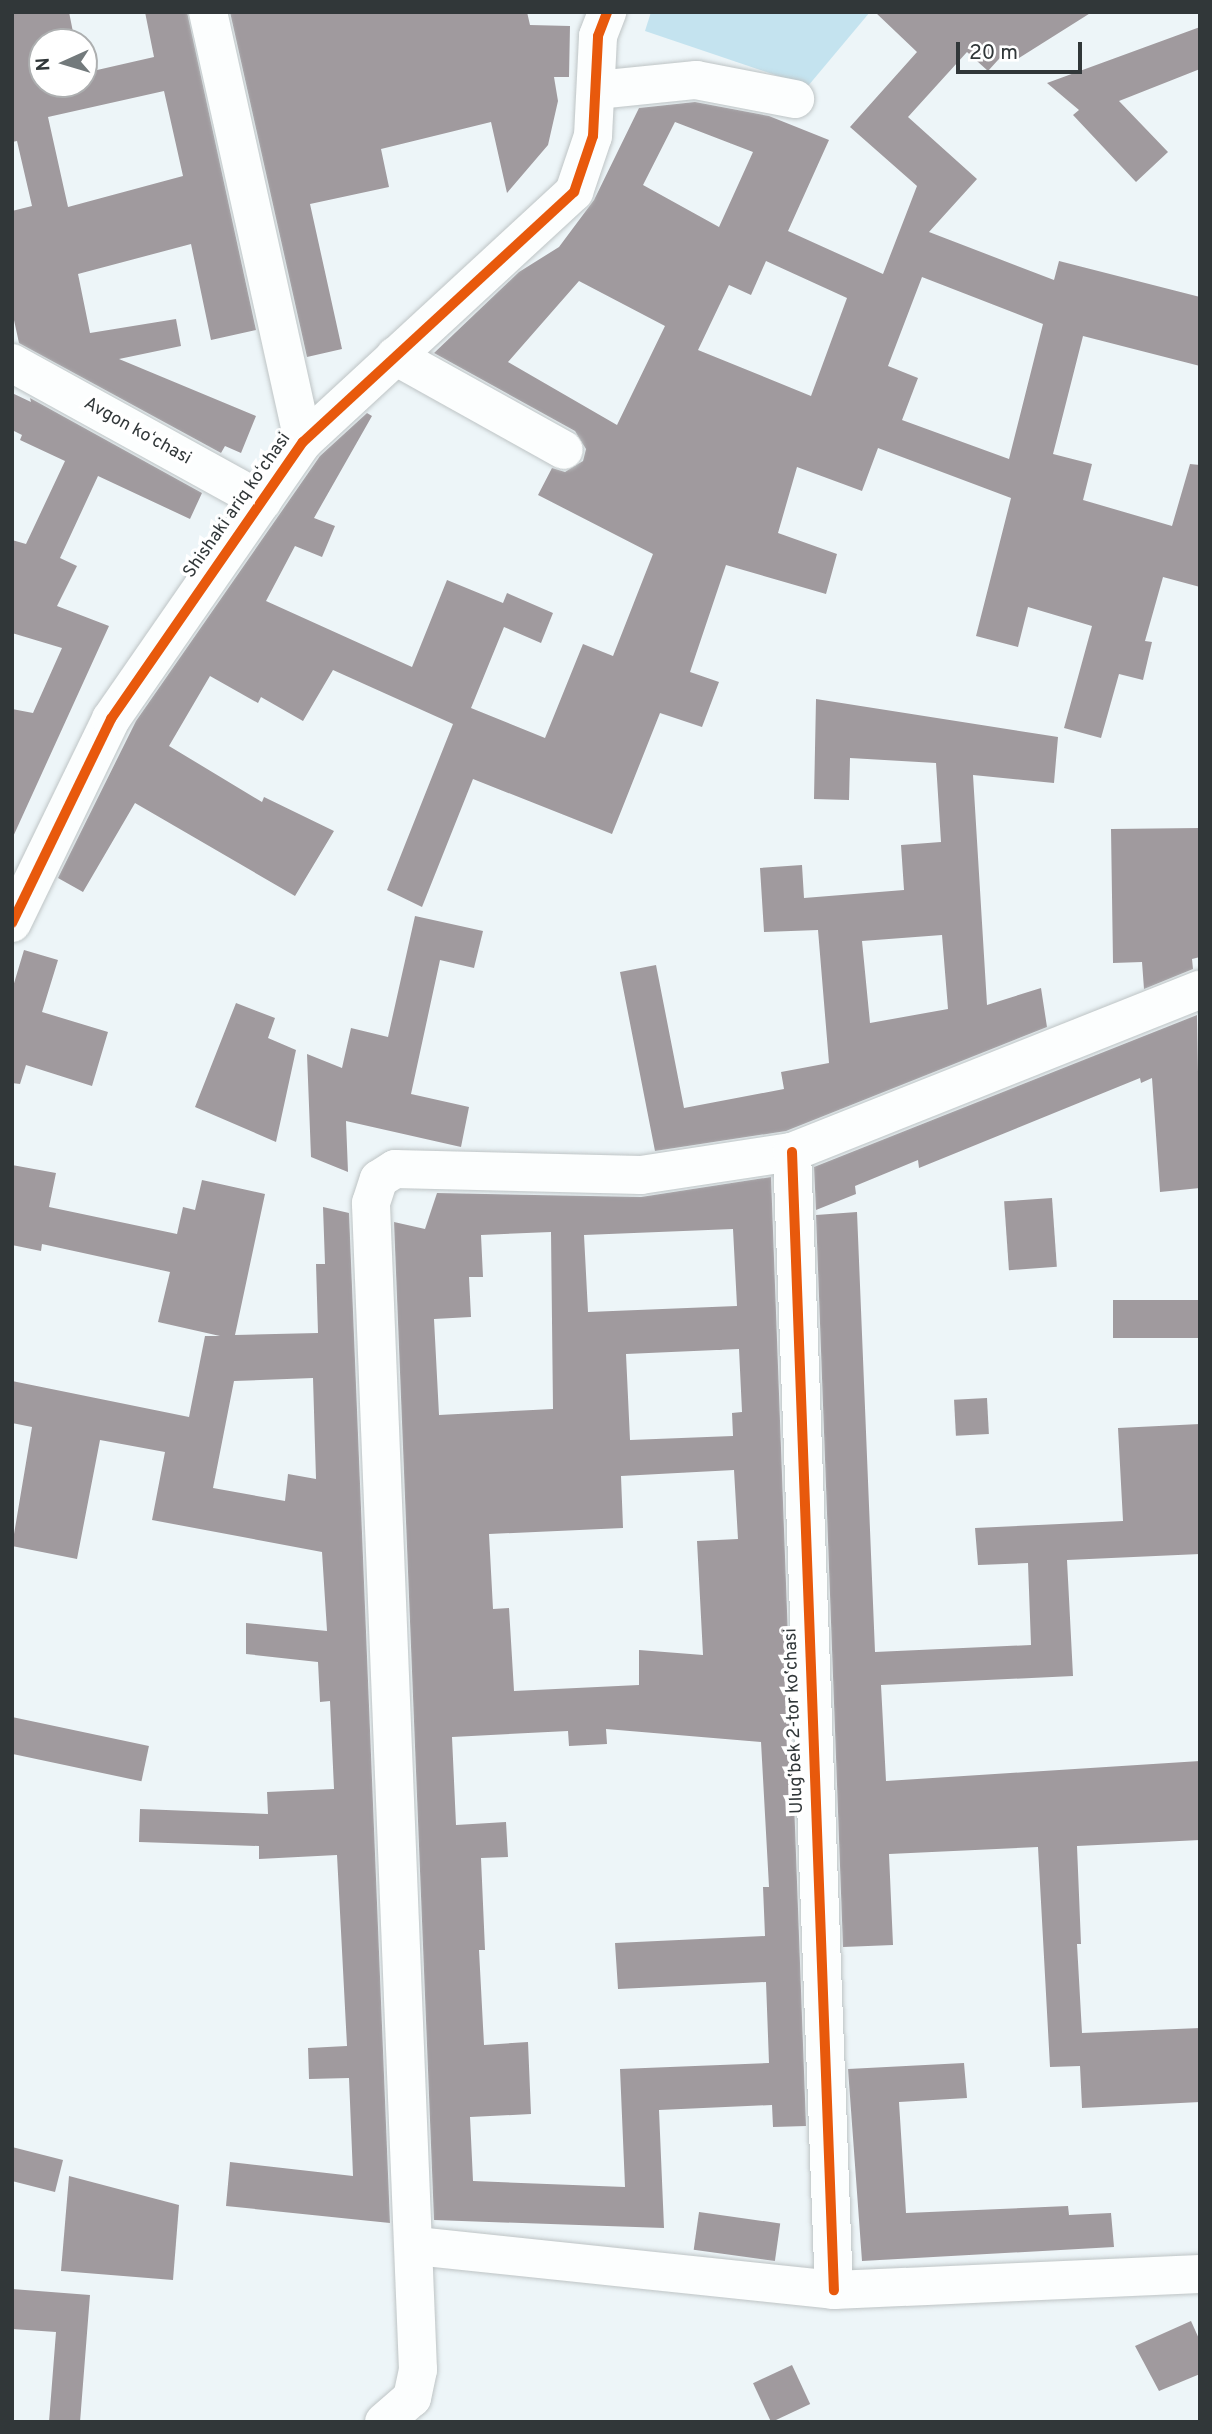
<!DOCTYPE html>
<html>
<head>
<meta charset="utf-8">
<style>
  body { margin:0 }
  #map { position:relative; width:1212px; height:2434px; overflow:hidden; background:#edf5f8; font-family:Overpass,sans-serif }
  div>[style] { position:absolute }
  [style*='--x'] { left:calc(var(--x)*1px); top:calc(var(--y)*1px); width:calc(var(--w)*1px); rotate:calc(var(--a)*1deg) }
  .green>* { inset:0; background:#c4e3ef }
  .building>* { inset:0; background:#a09a9e; transform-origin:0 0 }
  .roads { filter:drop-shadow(0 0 2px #bec4c5) drop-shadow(0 0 2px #bec4c5) }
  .minor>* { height:38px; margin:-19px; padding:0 19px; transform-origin:19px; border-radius:19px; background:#fcfefe }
  .cycleway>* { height:10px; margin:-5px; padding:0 5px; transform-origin:5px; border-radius:5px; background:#e8590c }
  span { translate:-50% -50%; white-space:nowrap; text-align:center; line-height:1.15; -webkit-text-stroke:7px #fff; paint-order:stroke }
  .street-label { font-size:18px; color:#313739 }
  .frame { position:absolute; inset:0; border:14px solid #313739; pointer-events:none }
  .north { position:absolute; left:28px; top:28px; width:70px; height:70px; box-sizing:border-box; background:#fff; border:2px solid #adafb0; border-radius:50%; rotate:266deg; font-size:19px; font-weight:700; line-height:28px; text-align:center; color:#313739 }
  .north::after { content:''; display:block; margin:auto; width:24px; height:32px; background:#737a7c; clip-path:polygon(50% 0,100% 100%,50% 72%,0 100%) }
  .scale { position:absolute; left:956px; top:42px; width:126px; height:32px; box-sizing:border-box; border:4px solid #313739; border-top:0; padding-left:9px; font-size:21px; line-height:24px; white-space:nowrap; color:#313739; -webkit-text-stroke:5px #fff; paint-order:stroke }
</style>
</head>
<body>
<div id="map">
  <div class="green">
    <i style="clip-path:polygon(651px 12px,870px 12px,808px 86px,645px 31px)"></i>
  </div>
  <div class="building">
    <i style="clip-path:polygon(evenodd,12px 12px,69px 12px,75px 42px,42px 42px,42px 84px,84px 84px,84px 73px,154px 57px,145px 12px,187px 12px,256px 330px,211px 340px,191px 244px,78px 274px,90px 333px,176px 319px,181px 346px,119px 359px,256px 416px,241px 453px,225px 446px,221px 453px,19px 343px,12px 311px,12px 211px,32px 206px,17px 141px,12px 142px,12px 12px,164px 91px,183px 176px,68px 207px,48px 117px,164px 91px)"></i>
    <i style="clip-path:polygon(230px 12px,527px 12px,530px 25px,570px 26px,569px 77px,554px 77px,558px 101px,548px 145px,507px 193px,491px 122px,381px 149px,389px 187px,310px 204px,342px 349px,307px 357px)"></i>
    <i style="clip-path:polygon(evenodd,875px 12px,1092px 12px,1019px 58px,1008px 49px,988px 71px,967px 52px,908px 117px,977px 179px,929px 232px,1054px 280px,1059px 261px,1200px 297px,1200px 366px,1083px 336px,1053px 454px,1092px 464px,1083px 500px,1172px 526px,1190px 464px,1200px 465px,1200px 587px,1163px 577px,1145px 641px,1152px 642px,1143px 680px,1119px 674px,1101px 738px,1064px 728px,1092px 626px,1028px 607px,1018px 647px,976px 636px,1011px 498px,878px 448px,862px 491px,797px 467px,778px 533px,837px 554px,826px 594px,726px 565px,690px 672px,719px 682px,702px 727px,660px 713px,612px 834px,473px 779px,422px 907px,387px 890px,453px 724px,333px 670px,303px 721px,261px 697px,258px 703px,210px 676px,169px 746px,262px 802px,264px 797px,334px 831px,295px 896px,135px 803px,83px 892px,58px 878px,136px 721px,320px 456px,367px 413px,372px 416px,314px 518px,335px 526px,322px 557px,295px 546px,266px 601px,412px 667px,447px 580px,503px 603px,507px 593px,553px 613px,541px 643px,504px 627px,471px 708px,545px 738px,583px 644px,613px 656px,653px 554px,538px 495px,552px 468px,565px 472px,583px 461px,586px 449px,575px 431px,434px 353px,519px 272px,559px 247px,594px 200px,639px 108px,695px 102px,769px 116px,829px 140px,788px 231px,883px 274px,917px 186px,850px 127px,917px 52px,875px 12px,675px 122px,753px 152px,719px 227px,643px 185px,675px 122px,875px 12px,766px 261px,847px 298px,811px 396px,698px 350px,729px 285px,751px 295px,766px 261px,875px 12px,922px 277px,1043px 324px,1009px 459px,902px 420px,918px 378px,888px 366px,922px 277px,875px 12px,579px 281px,665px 326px,617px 425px,508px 362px,579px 281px)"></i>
    <i style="clip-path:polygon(1200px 27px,1200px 69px,1119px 101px,1168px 152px,1136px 182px,1073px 115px,1079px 110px,1047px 83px)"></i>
    <i style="clip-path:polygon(12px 393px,31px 402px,30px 398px,202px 493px,190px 519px,98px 476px,60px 558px,77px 566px,57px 606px,109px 626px,12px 839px,12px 709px,33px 713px,62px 648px,12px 633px,12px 540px,26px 544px,65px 461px,20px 440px,22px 435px,12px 430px)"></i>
    <i style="clip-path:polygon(evenodd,816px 699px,1058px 737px,1054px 783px,973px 775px,987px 1005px,1041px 988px,1047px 1027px,786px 1131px,655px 1151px,620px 972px,656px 965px,684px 1108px,784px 1089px,781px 1072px,829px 1063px,818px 930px,764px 932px,760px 868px,802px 865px,804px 898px,904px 890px,901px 845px,941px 842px,936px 763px,850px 758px,849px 800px,814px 799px,816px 699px,942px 935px,948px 1009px,870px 1023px,862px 941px,942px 935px)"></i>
    <i style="clip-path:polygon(1200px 828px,1200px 957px,1192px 959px,1193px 969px,1144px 989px,1142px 962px,1113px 963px,1111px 829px)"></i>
    <i style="clip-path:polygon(415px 916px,483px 931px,474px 968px,440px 960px,411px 1094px,469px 1107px,461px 1147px,346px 1121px,348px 1172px,311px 1157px,307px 1054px,342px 1068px,351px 1028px,388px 1037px)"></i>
    <i style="clip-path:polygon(24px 950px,58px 960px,42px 1012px,108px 1032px,92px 1086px,26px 1065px,20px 1084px,12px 1083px,12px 990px)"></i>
    <i style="clip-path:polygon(236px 1003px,275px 1018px,268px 1038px,296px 1050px,276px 1142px,195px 1107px)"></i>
    <i style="clip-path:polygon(1197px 1015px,1200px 1188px,1160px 1192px,1152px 1078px,1141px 1083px,1140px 1078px,919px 1168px,918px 1160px,855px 1186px,856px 1194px,816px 1210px,814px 1167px)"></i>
    <i style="clip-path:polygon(evenodd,12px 1165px,56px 1173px,49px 1207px,177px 1234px,183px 1207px,195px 1210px,202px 1180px,265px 1194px,235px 1335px,318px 1333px,316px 1264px,325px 1264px,323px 1207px,349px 1213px,390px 2223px,226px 2206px,230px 2162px,353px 2176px,349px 2078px,309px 2079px,308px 2048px,347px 2046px,337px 1855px,259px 1859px,259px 1846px,139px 1842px,140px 1809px,268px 1814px,267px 1792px,334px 1789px,330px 1701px,320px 1702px,318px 1662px,246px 1654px,246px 1623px,327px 1631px,322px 1552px,152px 1520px,165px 1452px,100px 1440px,77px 1559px,12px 1546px,32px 1427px,12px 1423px,12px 1381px,189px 1417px,205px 1336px,220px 1336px,158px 1322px,170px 1272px,42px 1244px,41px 1251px,12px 1245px,12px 1165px,313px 1378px,316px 1479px,288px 1474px,285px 1501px,213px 1488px,234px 1381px,313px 1378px)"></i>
    <i style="clip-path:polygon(evenodd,771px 1177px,806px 2126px,773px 2127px,772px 2105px,659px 2110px,664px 2228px,434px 2220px,394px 1222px,425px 1229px,437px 1193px,641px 1197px,771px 1177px,733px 1229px,737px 1306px,588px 1312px,584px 1235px,733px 1229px,771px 1177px,551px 1232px,553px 1409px,439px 1415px,434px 1319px,471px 1317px,469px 1277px,483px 1277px,481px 1235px,551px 1232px,771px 1177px,739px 1349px,742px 1412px,732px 1413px,733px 1436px,630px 1440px,626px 1354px,739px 1349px,771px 1177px,734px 1470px,738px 1539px,697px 1541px,703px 1655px,639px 1650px,639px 1685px,514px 1691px,509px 1608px,493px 1609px,489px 1534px,623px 1528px,621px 1476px,734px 1470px,771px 1177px,606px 1729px,761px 1742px,769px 1887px,763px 1887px,765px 1936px,615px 1943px,618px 1989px,766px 1982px,769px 2063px,620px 2069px,625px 2187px,473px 2181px,470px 2117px,531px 2114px,528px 2042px,484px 2045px,479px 1950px,485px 1950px,481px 1858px,508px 1857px,506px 1822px,456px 1825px,452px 1737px,568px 1731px,569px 1746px,607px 1744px,606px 1729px)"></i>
    <i style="left:1052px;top:1198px;width:69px;height:48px;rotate:86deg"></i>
    <i style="clip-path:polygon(857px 1212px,875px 1652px,1031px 1645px,1028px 1563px,978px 1565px,975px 1528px,1123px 1521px,1118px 1428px,1200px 1424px,1200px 1554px,1067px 1560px,1073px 1676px,881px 1685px,886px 1781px,1200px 1761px,1200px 1840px,1077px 1846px,1081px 1944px,1077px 1944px,1082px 2033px,1200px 2028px,1200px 2102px,1082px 2108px,1080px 2066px,1050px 2067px,1038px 1847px,889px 1854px,893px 1945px,843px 1947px,816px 1215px)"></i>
    <i style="left:1200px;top:1300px;width:38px;height:87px;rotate:90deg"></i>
    <i style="left:987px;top:1398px;width:36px;height:33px;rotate:87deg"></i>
    <i style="left:12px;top:1717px;width:140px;height:36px;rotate:12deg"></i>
    <i style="clip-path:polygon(964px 2063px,967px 2098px,899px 2102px,906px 2213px,1068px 2206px,1069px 2215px,1111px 2213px,1114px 2247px,862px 2261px,848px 2069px)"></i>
    <i style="clip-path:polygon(12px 2147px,63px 2160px,55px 2192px,12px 2181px)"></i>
    <i style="clip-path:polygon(69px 2176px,179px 2205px,173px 2280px,61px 2271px)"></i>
    <i style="left:699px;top:2212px;width:82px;height:38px;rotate:8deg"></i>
    <i style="clip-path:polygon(12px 2289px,90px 2295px,80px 2422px,49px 2422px,56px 2332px,12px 2329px)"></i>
    <i style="clip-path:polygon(1191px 2321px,1200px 2341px,1200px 2374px,1159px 2391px,1135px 2346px)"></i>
    <i style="left:792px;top:2365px;width:43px;height:43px;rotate:65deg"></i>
  </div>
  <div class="roads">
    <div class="minor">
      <i style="--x:208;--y:12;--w:440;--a:77.5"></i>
      <i style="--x:597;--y:90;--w:100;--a:-5.8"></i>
      <i style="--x:696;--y:80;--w:101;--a:10.9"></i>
      <i style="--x:395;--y:356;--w:193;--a:29.1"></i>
      <i style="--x:12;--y:363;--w:286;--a:28.9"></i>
      <i style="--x:12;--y:923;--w:227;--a:-64.1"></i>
      <i style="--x:111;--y:719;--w:337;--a:-55.3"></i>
      <i style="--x:303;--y:442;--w:369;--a:-42.7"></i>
      <i style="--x:574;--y:192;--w:59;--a:-71.3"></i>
      <i style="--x:593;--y:136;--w:100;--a:-87.1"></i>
      <i style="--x:598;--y:36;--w:26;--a:-69"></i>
      <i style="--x:792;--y:1152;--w:1139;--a:87.89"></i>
      <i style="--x:416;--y:2246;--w:420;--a:6"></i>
      <i style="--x:834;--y:2290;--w:366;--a:-2.5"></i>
      <i style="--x:384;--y:2422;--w:37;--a:-41"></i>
      <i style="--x:412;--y:2398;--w:29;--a:-78"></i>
      <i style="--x:418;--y:2370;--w:1168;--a:-92.31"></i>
      <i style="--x:371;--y:1203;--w:25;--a:-72"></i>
      <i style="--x:379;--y:1179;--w:19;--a:-32"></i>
      <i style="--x:395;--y:1169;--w:246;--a:1.4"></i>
      <i style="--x:641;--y:1175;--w:153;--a:-8.7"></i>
      <i style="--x:792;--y:1152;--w:439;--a:-21.7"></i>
    </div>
  </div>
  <div class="cycleway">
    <i style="--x:12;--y:923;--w:227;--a:-64.1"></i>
    <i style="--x:111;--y:719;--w:337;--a:-55.3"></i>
    <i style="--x:303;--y:442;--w:369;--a:-42.7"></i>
    <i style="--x:574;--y:192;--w:59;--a:-71.3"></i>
    <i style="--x:593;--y:136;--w:100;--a:-87.1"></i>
    <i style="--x:598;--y:36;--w:26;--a:-69"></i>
    <i style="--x:792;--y:1152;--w:1139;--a:87.89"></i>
  </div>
  <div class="street-label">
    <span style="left:137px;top:432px;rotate:29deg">Avgon koʻchasi</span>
    <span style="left:238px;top:506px;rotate:-55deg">Shishaki ariq koʻchasi</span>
    <span style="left:795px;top:1721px;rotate:-92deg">Ulugʼbek 2-tor koʼchasi</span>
  </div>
  <div class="frame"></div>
  <div class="north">N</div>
  <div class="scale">20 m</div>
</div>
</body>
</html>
